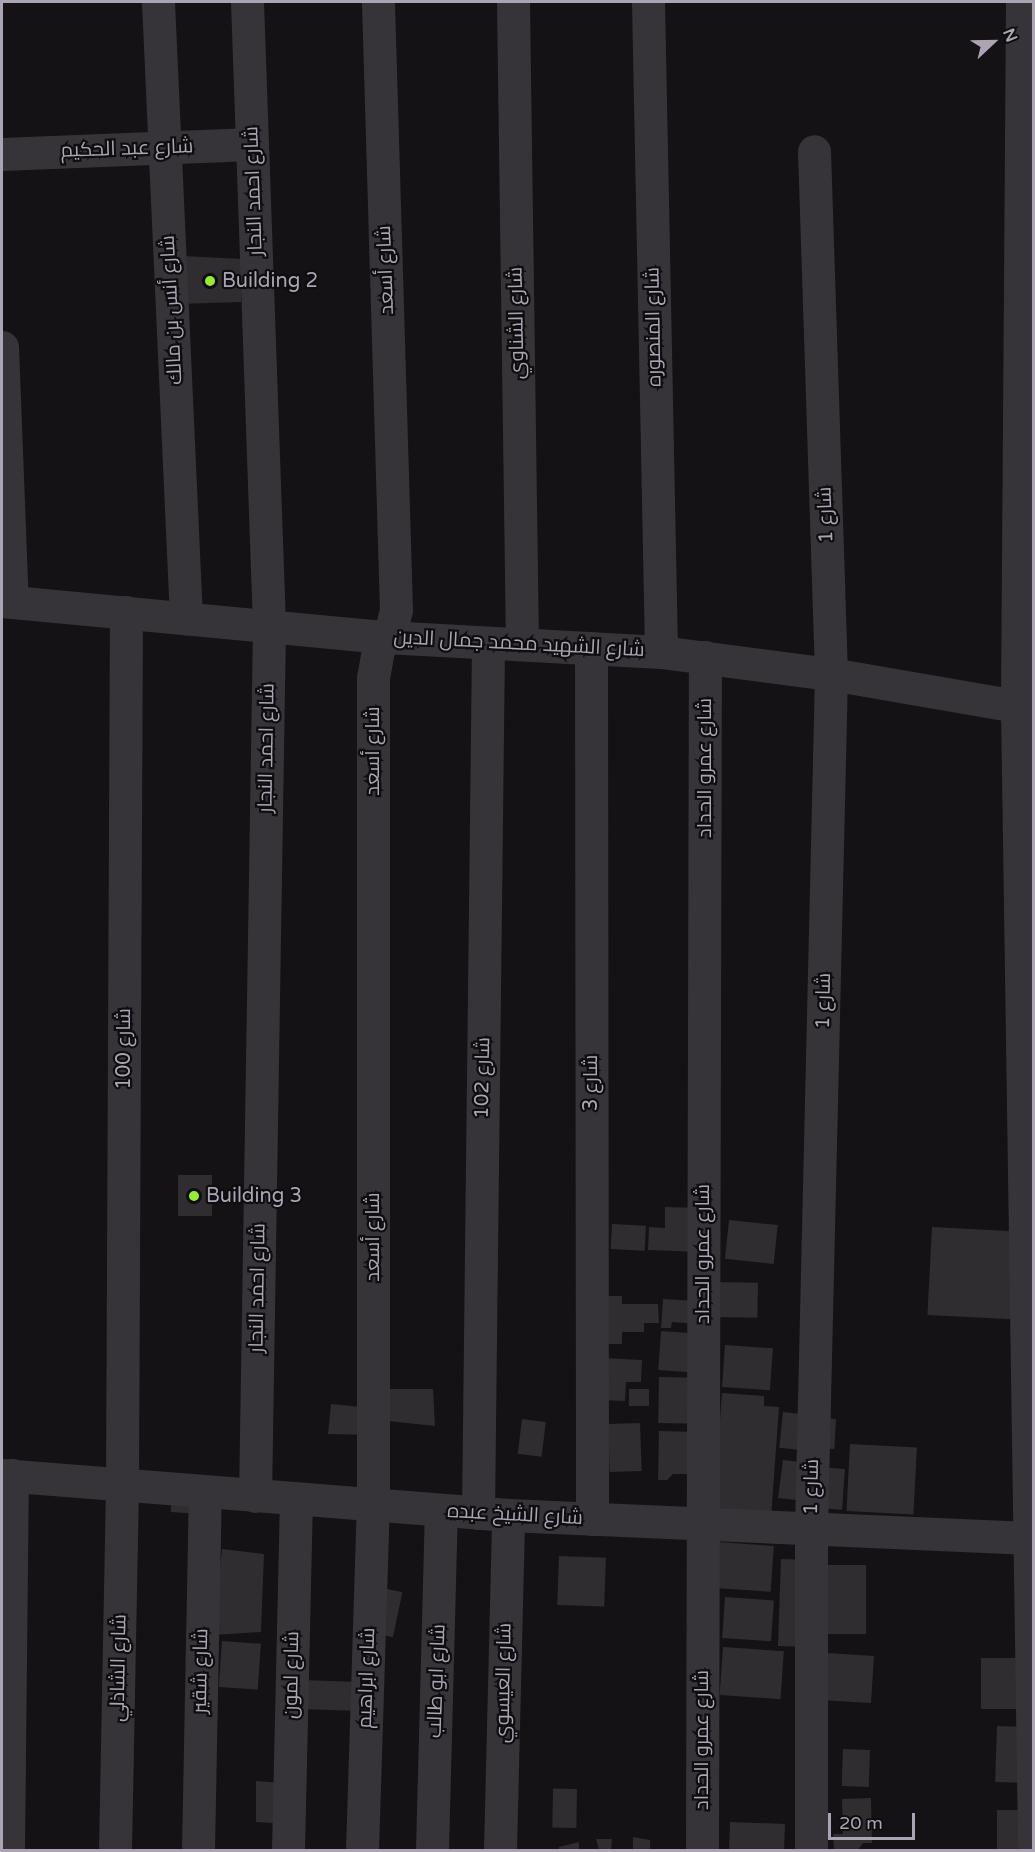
<!DOCTYPE html>
<html>
<head>
<meta charset="utf-8">
<style>
  body { margin:0 }
  #map { position:relative; width:1035px; height:1852px; overflow:hidden; background:#141214; font-family:"Varela Round",Cairo,sans-serif }
  div>[style] { position:absolute }
  [style*='--x'] { left:calc(var(--x)*1px); top:calc(var(--y)*1px); width:calc(var(--w)*1px); rotate:calc(var(--a)*1deg) }
  .building>* { inset:0; background:#2f2d30; transform-origin:0 0 }
  .minor>* { height:33px; margin:-16.5px; padding:0 16.5px; transform-origin:16.5px; border-radius:16.5px; background:#373439 }
  .dots>* { width:16px; height:16px; translate:-50% -50%; box-sizing:border-box; border:3px solid #0f0d0f; border-radius:50% }
  span { translate:-50% -50%; white-space:nowrap; text-align:center; line-height:1.15; -webkit-text-stroke:4.5px #0f0d0f; paint-order:stroke }
  .street-label { font-size:20px; color:#aca4b4 }
  .poi-label { font-size:20px; color:#aca4b4 }
  .left { translate:0 -50%; text-align:left }
  .frame { position:absolute; inset:0; border:3px solid #aca4b4; pointer-events:none }
  .north { position:absolute; left:963px; top:12px; width:60px; height:60px; -webkit-text-stroke:4px #0f0d0f; paint-order:stroke; rotate:68deg; font-size:16px; font-weight:700; line-height:24px; text-align:center; color:#aca4b4 }
  .north::after { content:''; display:block; margin:auto; width:21px; height:27px; background:#aca4b4; clip-path:polygon(50% 0,100% 100%,50% 72%,0 100%) }
  .scale { position:absolute; left:828px; top:1813px; width:87px; height:27px; box-sizing:border-box; border:3px solid #aca4b4; border-top:0; padding-left:8px; font-size:18px; line-height:21px; white-space:nowrap; color:#aca4b4; -webkit-text-stroke:4px #0f0d0f; paint-order:stroke }
</style>
</head>
<body>
<div id="map">
  <div class="building">
    <i style="clip-path:polygon(183px 256px,242px 259px,241px 302px,179px 304px)"></i>
    <i style="left:178px;top:1175px;width:34px;height:41px"></i>
    <i style="clip-path:polygon(665px 1207px,702px 1208px,700px 1252px,648px 1250px,649px 1227px,665px 1228px)"></i>
    <i style="left:729px;top:1220px;width:49px;height:39px;rotate:6deg"></i>
    <i style="left:612px;top:1224px;width:34px;height:25px;rotate:3deg"></i>
    <i style="left:932px;top:1227px;width:90px;height:88px;rotate:3deg"></i>
    <i style="left:716px;top:1282px;width:42px;height:35px;rotate:1deg"></i>
    <i style="clip-path:polygon(601px 1296px,622px 1296px,622px 1304px,658px 1304px,659px 1323px,644px 1323px,644px 1332px,622px 1332px,622px 1344px,600px 1344px)"></i>
    <i style="clip-path:polygon(663px 1299px,698px 1301px,696px 1324px,672px 1322px,671px 1328px,661px 1328px)"></i>
    <i style="left:661px;top:1331px;width:39px;height:39px;rotate:4deg"></i>
    <i style="left:725px;top:1345px;width:48px;height:42px;rotate:4deg"></i>
    <i style="clip-path:polygon(602px 1358px,642px 1360px,641px 1382px,626px 1382px,625px 1401px,600px 1400px)"></i>
    <i style="left:659px;top:1377px;width:42px;height:46px;rotate:1deg"></i>
    <i style="clip-path:polygon(389px 1389px,433px 1389px,435px 1426px,388px 1421px)"></i>
    <i style="left:629px;top:1389px;width:20px;height:17px"></i>
    <i style="clip-path:polygon(722px 1393px,764px 1396px,764px 1406px,779px 1407px,771px 1518px,713px 1514px)"></i>
    <i style="clip-path:polygon(331px 1404px,373px 1408px,373px 1435px,328px 1434px)"></i>
    <i style="left:783px;top:1412px;width:28px;height:36px;rotate:6deg"></i>
    <i style="left:818px;top:1418px;width:18px;height:30px;rotate:3deg"></i>
    <i style="left:522px;top:1419px;width:24px;height:35px;rotate:7deg"></i>
    <i style="left:640px;top:1423px;width:48px;height:32px;rotate:88deg"></i>
    <i style="clip-path:polygon(659px 1431px,697px 1432px,697px 1474px,673px 1474px,667px 1480px,658px 1480px)"></i>
    <i style="left:850px;top:1444px;width:67px;height:67px;rotate:3deg"></i>
    <i style="clip-path:polygon(783px 1460px,801px 1462px,806px 1501px,778px 1498px)"></i>
    <i style="left:818px;top:1467px;width:27px;height:41px;rotate:4deg"></i>
    <i style="left:172px;top:1494px;width:27px;height:18px;rotate:4deg"></i>
    <i style="left:718px;top:1542px;width:56px;height:46px;rotate:4deg"></i>
    <i style="clip-path:polygon(222px 1549px,264px 1554px,261px 1632px,214px 1635px)"></i>
    <i style="left:559px;top:1556px;width:47px;height:49px;rotate:2deg"></i>
    <i style="left:781px;top:1559px;width:23px;height:87px;rotate:2deg"></i>
    <i style="left:866px;top:1565px;width:69px;height:42px;rotate:90deg"></i>
    <i style="left:378px;top:1587px;width:25px;height:46px;rotate:12deg"></i>
    <i style="left:725px;top:1597px;width:49px;height:41px;rotate:4deg"></i>
    <i style="left:222px;top:1641px;width:39px;height:46px;rotate:4deg"></i>
    <i style="left:723px;top:1647px;width:61px;height:48px;rotate:4deg"></i>
    <i style="clip-path:polygon(811px 1652px,874px 1656px,871px 1703px,820px 1700px)"></i>
    <i style="left:1034px;top:1658px;width:51px;height:53px;rotate:90deg"></i>
    <i style="left:303px;top:1680px;width:49px;height:29px;rotate:2deg"></i>
    <i style="left:997px;top:1726px;width:37px;height:56px;rotate:2deg"></i>
    <i style="left:843px;top:1749px;width:27px;height:37px;rotate:2deg"></i>
    <i style="clip-path:polygon(256px 1781px,285px 1783px,289px 1824px,256px 1822px)"></i>
    <i style="left:577px;top:1789px;width:39px;height:24px;rotate:91deg"></i>
    <i style="clip-path:polygon(871px 1798px,872px 1843px,863px 1843px,858px 1850px,834px 1850px,833px 1834px,843px 1834px,842px 1799px)"></i>
    <i style="left:997px;top:1810px;width:37px;height:40px"></i>
    <i style="left:730px;top:1822px;width:55px;height:28px;rotate:2deg"></i>
    <i style="clip-path:polygon(633px 1837px,650px 1840px,650px 1850px,633px 1850px)"></i>
    <i style="clip-path:polygon(596px 1839px,612px 1839px,611px 1850px,599px 1850px)"></i>
    <i style="clip-path:polygon(579px 1842px,579px 1850px,559px 1850px,559px 1847px)"></i>
  </div>
  <div class="minor">
    <i style="--x:158;--y:2;--w:617;--a:87.4"></i>
    <i style="--x:247;--y:2;--w:624;--a:87.98"></i>
    <i style="--x:269;--y:626;--w:870;--a:90.92"></i>
    <i style="--x:513;--y:2;--w:642;--a:89.2"></i>
    <i style="--x:648;--y:2;--w:650;--a:88.85"></i>
    <i style="--x:1022;--y:2;--w:705;--a:90.41"></i>
    <i style="--x:1017;--y:707;--w:1135;--a:89.14"></i>
    <i style="--x:2;--y:154;--w:250;--a:-2.3"></i>
    <i style="--x:2;--y:347;--w:255;--a:87.8"></i>
    <i style="--x:2;--y:601;--w:385;--a:5.4"></i>
    <i style="--x:385;--y:637;--w:276;--a:3.1"></i>
    <i style="--x:661;--y:652;--w:171;--a:7.4"></i>
    <i style="--x:831;--y:674;--w:206;--a:9.8"></i>
    <i style="--x:591;--y:648;--w:871;--a:89.93"></i>
    <i style="--x:2;--y:1475;--w:508;--a:4.52"></i>
    <i style="--x:508;--y:1515;--w:523;--a:2.52"></i>
    <i style="--x:478;--y:1513;--w:870;--a:-89.34"></i>
    <i style="--x:8;--y:1850;--w:375;--a:-89.4"></i>
    <i style="--x:115;--y:1850;--w:365;--a:-88.9"></i>
    <i style="--x:122;--y:1485;--w:873;--a:-89.74"></i>
    <i style="--x:198;--y:1850;--w:358;--a:-88.9"></i>
    <i style="--x:288;--y:1850;--w:351;--a:-88.7"></i>
    <i style="--x:362;--y:1850;--w:345;--a:-88.2"></i>
    <i style="--x:373;--y:1505;--w:827;--a:-90"></i>
    <i style="--x:373;--y:678;--w:29;--a:-80"></i>
    <i style="--x:378;--y:649;--w:23;--a:-56"></i>
    <i style="--x:391;--y:630;--w:21;--a:-76"></i>
    <i style="--x:396;--y:610;--w:608;--a:-91.7"></i>
    <i style="--x:432;--y:1850;--w:339;--a:-88.5"></i>
    <i style="--x:500;--y:1850;--w:335;--a:-88.6"></i>
    <i style="--x:702;--y:1850;--w:1193;--a:-89.86"></i>
    <i style="--x:811;--y:1850;--w:321;--a:-90"></i>
    <i style="--x:811;--y:1529;--w:855;--a:-88.66"></i>
    <i style="--x:831;--y:674;--w:523;--a:-91.86"></i>
  </div>
  <div class="dots">
    <i style="left:210px;top:281px;background:#96ec33"></i>
    <i style="left:194px;top:1196px;background:#96ec33"></i>
  </div>
  <div class="street-label">
    <span style="left:127px;top:149px;rotate:-2deg">شارع عبد الحكيم</span>
    <span style="left:254px;top:191px;rotate:-92deg">شارع احمد النجار</span>
    <span style="left:386px;top:270px;rotate:-92deg">شارع أسعد</span>
    <span style="left:172px;top:310px;rotate:-93deg">شارع أنس بن مالك</span>
    <span style="left:517px;top:323px;rotate:-91deg">شارع الشناوي</span>
    <span style="left:654px;top:327px;rotate:-91deg">شارع المنصوره</span>
    <span style="left:826px;top:515px;rotate:-92deg">شارع 1</span>
    <span style="left:519px;top:644px;rotate:3deg">شارع الشهيد محمد جمال الدين</span>
    <span style="left:267px;top:748px;rotate:-89deg">شارع احمد النجار</span>
    <span style="left:373px;top:751px;rotate:-90deg">شارع أسعد</span>
    <span style="left:705px;top:768px;rotate:-90deg">شارع عمرو الحداد</span>
    <span style="left:824px;top:1001px;rotate:-89deg">شارع 1</span>
    <span style="left:124px;top:1049px;rotate:-90deg">شارع 100</span>
    <span style="left:483px;top:1078px;rotate:-89deg">شارع 102</span>
    <span style="left:591px;top:1083px;rotate:-90deg">شارع 3</span>
    <span style="left:373px;top:1237px;rotate:-90deg">شارع أسعد</span>
    <span style="left:703px;top:1254px;rotate:-90deg">شارع عمرو الحداد</span>
    <span style="left:258px;top:1288px;rotate:-89deg">شارع احمد النجار</span>
    <span style="left:812px;top:1487px;rotate:-89deg">شارع 1</span>
    <span style="left:515px;top:1515px;rotate:3deg">شارع الشيخ عبده</span>
    <span style="left:119px;top:1668px;rotate:-89deg">شارع الشاذلي</span>
    <span style="left:201px;top:1671px;rotate:-89deg">شارع شقير</span>
    <span style="left:292px;top:1675px;rotate:-89deg">شارع لمون</span>
    <span style="left:367px;top:1678px;rotate:-88deg">شارع ابراهيم</span>
    <span style="left:437px;top:1681px;rotate:-88deg">شارع ابو طالب</span>
    <span style="left:504px;top:1683px;rotate:-89deg">شارع العيسوي</span>
    <span style="left:702px;top:1740px;rotate:-90deg">شارع عمرو الحداد</span>
  </div>
  <div class="poi-label">
    <span class="left" style="left:222px;top:281px">Building 2</span>
    <span class="left" style="left:206px;top:1196px">Building 3</span>
  </div>
  <div class="frame"></div>
  <div class="north">N</div>
  <div class="scale">20 m</div>
</div>
</body>
</html>
